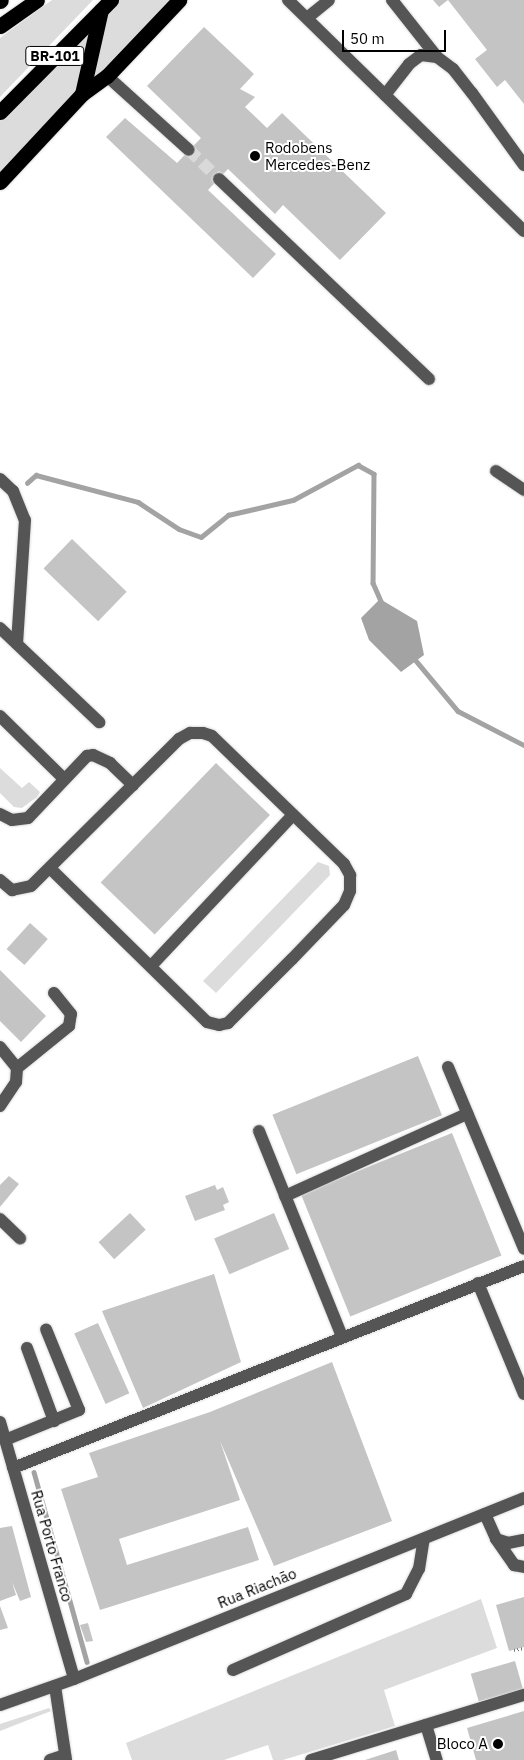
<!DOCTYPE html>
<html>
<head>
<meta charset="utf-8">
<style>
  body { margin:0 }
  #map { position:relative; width:524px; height:1760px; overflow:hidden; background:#fff; font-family:"IBM Plex Sans",sans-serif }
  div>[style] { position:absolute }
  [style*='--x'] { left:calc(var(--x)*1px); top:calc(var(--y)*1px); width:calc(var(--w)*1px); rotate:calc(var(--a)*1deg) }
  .green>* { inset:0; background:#dcdcdc }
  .water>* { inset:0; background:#a3a3a3 }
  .stream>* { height:4.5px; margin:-2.25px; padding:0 2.25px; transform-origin:2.25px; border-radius:2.25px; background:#a3a3a3 }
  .building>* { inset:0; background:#c4c4c4; transform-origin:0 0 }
  .minor-tunnel>* { height:12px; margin-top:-6px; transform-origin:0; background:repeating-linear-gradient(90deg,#d9d9d9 0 12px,transparent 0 18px) }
  .path>* { height:2.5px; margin-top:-1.25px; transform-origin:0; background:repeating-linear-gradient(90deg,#777 0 1px,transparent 0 3.5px) }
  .roads { filter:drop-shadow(0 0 1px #dbdbdb) drop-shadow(0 0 1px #dbdbdb) }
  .minor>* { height:12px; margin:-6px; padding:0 6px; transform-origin:6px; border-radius:6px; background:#555 }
  .highway>* { height:15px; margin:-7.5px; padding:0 7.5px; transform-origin:7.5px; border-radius:7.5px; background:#000 }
  .dots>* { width:14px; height:14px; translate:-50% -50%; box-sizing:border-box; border:2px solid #fff; border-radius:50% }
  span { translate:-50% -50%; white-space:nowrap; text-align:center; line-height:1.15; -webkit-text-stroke:4px #fff; paint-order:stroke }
  .shield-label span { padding:1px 4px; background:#fff; border:1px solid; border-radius:4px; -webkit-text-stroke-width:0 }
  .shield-label { font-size:14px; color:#000; font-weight:700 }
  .poi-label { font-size:15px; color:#000 }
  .left { translate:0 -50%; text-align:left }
  .right { translate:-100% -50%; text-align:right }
  .street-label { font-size:15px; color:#000 }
  .scale { position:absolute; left:342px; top:30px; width:104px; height:22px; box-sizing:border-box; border:2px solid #000; border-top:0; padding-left:6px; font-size:15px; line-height:18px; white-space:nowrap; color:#000; -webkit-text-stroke:4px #fff; paint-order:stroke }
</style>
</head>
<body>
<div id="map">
  <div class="green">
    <i style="clip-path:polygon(52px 0,93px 0,0 97px,0 38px)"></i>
    <i style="clip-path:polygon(120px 0,179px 0,0 182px,0 121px)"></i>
    <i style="clip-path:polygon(0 768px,22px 788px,29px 782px,40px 792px,37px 797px,22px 808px,14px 807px,0 793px)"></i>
    <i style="clip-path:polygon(318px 862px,329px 866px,330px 875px,216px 993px,203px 981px)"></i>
    <i style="clip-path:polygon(481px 1599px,497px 1648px,384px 1690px,395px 1726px,283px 1760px,273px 1760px,268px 1745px,224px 1760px,132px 1760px,126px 1743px)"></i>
    <i style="clip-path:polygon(49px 1708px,51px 1711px,0 1731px,0 1724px)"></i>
  </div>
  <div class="water">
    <i style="clip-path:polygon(380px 599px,417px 621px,424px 655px,401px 672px,369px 640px,361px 618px)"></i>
  </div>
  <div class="stream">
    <i style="--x:27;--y:483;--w:12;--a:-42"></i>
    <i style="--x:36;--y:475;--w:106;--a:14.8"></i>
    <i style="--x:138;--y:502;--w:49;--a:33.4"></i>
    <i style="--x:179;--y:529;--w:23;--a:20"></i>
    <i style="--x:201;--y:537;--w:35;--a:-39"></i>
    <i style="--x:228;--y:515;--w:67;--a:-13"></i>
    <i style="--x:293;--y:500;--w:74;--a:-28.3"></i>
    <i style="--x:358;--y:465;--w:18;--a:29"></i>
    <i style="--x:374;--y:474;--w:109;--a:90.5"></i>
    <i style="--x:373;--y:583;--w:22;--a:66"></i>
    <i style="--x:413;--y:657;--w:70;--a:50.2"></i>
    <i style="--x:458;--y:711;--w:74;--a:27.3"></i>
    <i style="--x:34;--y:1472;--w:197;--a:74.4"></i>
  </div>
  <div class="building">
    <i style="clip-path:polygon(433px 0,524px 0,524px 104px,505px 80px,497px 87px,475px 59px,487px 50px,448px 0,439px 7px)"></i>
    <i style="clip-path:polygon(204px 27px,254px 74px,240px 89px,255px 97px,245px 107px,267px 128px,282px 113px,386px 213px,340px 260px,283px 205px,275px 214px,228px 169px,208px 190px,276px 254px,253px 278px,106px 137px,125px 118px,177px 163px,201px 138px,147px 86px)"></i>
    <i style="left:72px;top:539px;width:76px;height:41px;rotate:44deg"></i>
    <i style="left:216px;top:763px;width:75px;height:166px;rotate:44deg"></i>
    <i style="left:30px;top:923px;width:24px;height:35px;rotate:42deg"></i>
    <i style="clip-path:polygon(0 970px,46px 1016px,21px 1042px,0 1021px)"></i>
    <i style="left:418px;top:1056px;width:64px;height:157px;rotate:68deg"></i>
    <i style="left:452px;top:1133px;width:132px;height:163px;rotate:68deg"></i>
    <i style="clip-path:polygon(9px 1176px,19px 1184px,0 1207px,0 1185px)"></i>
    <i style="clip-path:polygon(215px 1185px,217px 1190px,223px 1187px,229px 1202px,223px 1205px,225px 1210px,195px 1221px,185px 1196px)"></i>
    <i style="left:130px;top:1213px;width:23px;height:43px;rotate:47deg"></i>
    <i style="left:274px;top:1213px;width:39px;height:65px;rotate:67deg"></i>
    <i style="clip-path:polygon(214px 1274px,241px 1362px,143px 1408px,102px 1311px)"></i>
    <i style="left:98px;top:1323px;width:77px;height:26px;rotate:66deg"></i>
    <i style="clip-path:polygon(332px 1362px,392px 1521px,274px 1566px,220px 1441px,240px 1500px,119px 1539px,127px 1565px,248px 1527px,259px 1560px,100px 1610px,61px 1489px,98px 1477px,89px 1453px,210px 1412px)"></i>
    <i style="clip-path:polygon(12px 1526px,31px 1597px,20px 1601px,12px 1582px,16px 1595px,0 1601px,0 1528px)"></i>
    <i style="clip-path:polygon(524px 1597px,524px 1647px,509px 1651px,496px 1605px)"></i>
    <i style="clip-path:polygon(0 1606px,8px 1628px,0 1630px)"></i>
    <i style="clip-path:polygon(88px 1623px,93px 1641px,86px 1642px,80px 1625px)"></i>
    <i style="left:515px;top:1661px;width:29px;height:46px;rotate:74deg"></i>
    <i style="clip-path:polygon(524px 1711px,524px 1760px,476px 1760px,467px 1728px)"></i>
    <i style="clip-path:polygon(396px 1750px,399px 1760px,365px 1760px)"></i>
  </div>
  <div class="minor-tunnel">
    <i style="--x:189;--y:150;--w:42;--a:44"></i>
  </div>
  <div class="path">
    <i style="--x:514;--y:1650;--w:10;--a:-11"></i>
  </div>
  <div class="roads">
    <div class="minor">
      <i style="--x:288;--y:0;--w:330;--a:44.4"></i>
      <i style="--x:392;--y:0;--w:73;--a:51.7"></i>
      <i style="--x:307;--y:18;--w:28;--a:-39"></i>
      <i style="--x:107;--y:76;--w:110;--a:42.1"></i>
      <i style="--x:385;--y:95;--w:39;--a:-52"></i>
      <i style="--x:409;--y:64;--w:15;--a:-37"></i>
      <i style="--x:421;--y:55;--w:16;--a:7"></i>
      <i style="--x:437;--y:57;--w:20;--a:37"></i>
      <i style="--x:453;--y:69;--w:31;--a:52"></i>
      <i style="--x:472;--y:93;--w:89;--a:54.2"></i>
      <i style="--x:219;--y:179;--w:290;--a:43.6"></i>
      <i style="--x:496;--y:471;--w:34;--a:34"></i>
      <i style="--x:0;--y:479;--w:18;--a:43"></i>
      <i style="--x:13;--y:491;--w:31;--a:68"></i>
      <i style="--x:25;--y:520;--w:124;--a:93.7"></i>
      <i style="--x:0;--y:628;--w:137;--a:43.5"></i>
      <i style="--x:0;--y:716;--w:90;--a:44.5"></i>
      <i style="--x:0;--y:814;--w:13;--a:27"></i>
      <i style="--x:12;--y:820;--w:16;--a:-7"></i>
      <i style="--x:28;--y:818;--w:86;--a:-46.4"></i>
      <i style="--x:87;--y:756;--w:6;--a:-9"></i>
      <i style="--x:93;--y:755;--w:19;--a:25"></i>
      <i style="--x:110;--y:763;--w:32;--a:44"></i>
      <i style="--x:0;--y:880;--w:16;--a:40"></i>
      <i style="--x:12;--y:890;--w:19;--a:-12"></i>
      <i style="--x:31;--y:886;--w:209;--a:-44.8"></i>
      <i style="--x:179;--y:739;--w:13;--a:-29"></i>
      <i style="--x:190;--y:733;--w:13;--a:0"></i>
      <i style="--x:203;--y:733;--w:9;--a:18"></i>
      <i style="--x:212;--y:736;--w:184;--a:44.1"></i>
      <i style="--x:344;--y:864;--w:13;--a:61"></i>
      <i style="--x:350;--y:875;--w:16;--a:90"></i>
      <i style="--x:350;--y:891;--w:15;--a:113"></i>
      <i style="--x:344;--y:905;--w:75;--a:133.9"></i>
      <i style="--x:292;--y:959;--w:91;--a:135"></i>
      <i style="--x:228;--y:1023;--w:9;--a:167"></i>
      <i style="--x:219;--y:1025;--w:12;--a:-166"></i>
      <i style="--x:207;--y:1022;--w:219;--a:-135.6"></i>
      <i style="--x:152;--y:965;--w:206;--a:-46.8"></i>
      <i style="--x:0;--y:1047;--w:27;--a:51"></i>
      <i style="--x:17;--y:1068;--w:14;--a:94"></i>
      <i style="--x:16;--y:1082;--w:29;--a:124"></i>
      <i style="--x:448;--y:1067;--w:197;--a:67.3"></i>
      <i style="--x:17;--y:1068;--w:67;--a:-38.9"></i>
      <i style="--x:69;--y:1026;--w:12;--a:-81"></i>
      <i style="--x:71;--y:1014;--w:27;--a:-129"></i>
      <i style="--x:259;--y:1131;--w:221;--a:68"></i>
      <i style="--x:285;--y:1196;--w:200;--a:-24.3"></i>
      <i style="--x:0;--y:1219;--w:28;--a:44"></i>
      <i style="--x:478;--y:1283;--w:120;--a:67.5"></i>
      <i style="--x:27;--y:1348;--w:78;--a:69.7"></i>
      <i style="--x:0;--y:1422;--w:267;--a:73.9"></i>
      <i style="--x:5;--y:1440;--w:80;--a:-22.1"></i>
      <i style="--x:79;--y:1410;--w:87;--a:-112.2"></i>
      <i style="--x:13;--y:1468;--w:549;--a:-21.57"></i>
      <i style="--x:485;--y:1514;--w:27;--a:66"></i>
      <i style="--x:496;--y:1539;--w:13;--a:18"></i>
      <i style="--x:508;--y:1543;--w:16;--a:-11"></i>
      <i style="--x:496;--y:1539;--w:32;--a:55"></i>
      <i style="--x:514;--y:1565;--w:10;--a:11"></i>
      <i style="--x:233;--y:1670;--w:189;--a:-23.7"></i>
      <i style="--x:406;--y:1594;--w:28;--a:-63"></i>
      <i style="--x:419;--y:1569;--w:30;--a:-81"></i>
      <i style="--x:55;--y:1686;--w:75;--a:81.5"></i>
      <i style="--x:0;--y:1705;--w:78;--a:-19.4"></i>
      <i style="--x:74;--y:1679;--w:485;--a:-21.9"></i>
      <i style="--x:426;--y:1725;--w:37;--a:73"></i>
      <i style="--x:50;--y:1760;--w:16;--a:-18"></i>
      <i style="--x:311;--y:1760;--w:223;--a:-17"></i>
    </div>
    <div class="highway">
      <i style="--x:0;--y:1;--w:1;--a:-45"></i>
      <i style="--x:0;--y:26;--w:45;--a:-35.1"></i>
      <i style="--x:82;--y:94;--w:86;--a:-77.3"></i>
      <i style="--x:0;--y:112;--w:158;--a:-45.3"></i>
      <i style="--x:0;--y:182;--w:120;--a:-47"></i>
      <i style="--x:82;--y:94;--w:31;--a:-36"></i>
      <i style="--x:107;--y:76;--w:105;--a:-46.5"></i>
    </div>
  </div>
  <div class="dots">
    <i style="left:255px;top:156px;background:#000"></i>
    <i style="left:498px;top:1744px;background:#000"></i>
  </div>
  <div class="shield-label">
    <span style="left:55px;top:56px">BR-101</span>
  </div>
  <div class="poi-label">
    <span class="left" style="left:265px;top:156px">Rodobens<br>Mercedes-Benz</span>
    <span class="right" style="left:488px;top:1744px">Bloco A</span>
  </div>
  <div class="street-label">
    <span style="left:52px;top:1546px;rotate:74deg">Rua Porto Franco</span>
    <span style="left:257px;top:1588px;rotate:-22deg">Rua Riachão</span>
  </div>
  <div class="scale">50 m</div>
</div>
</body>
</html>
